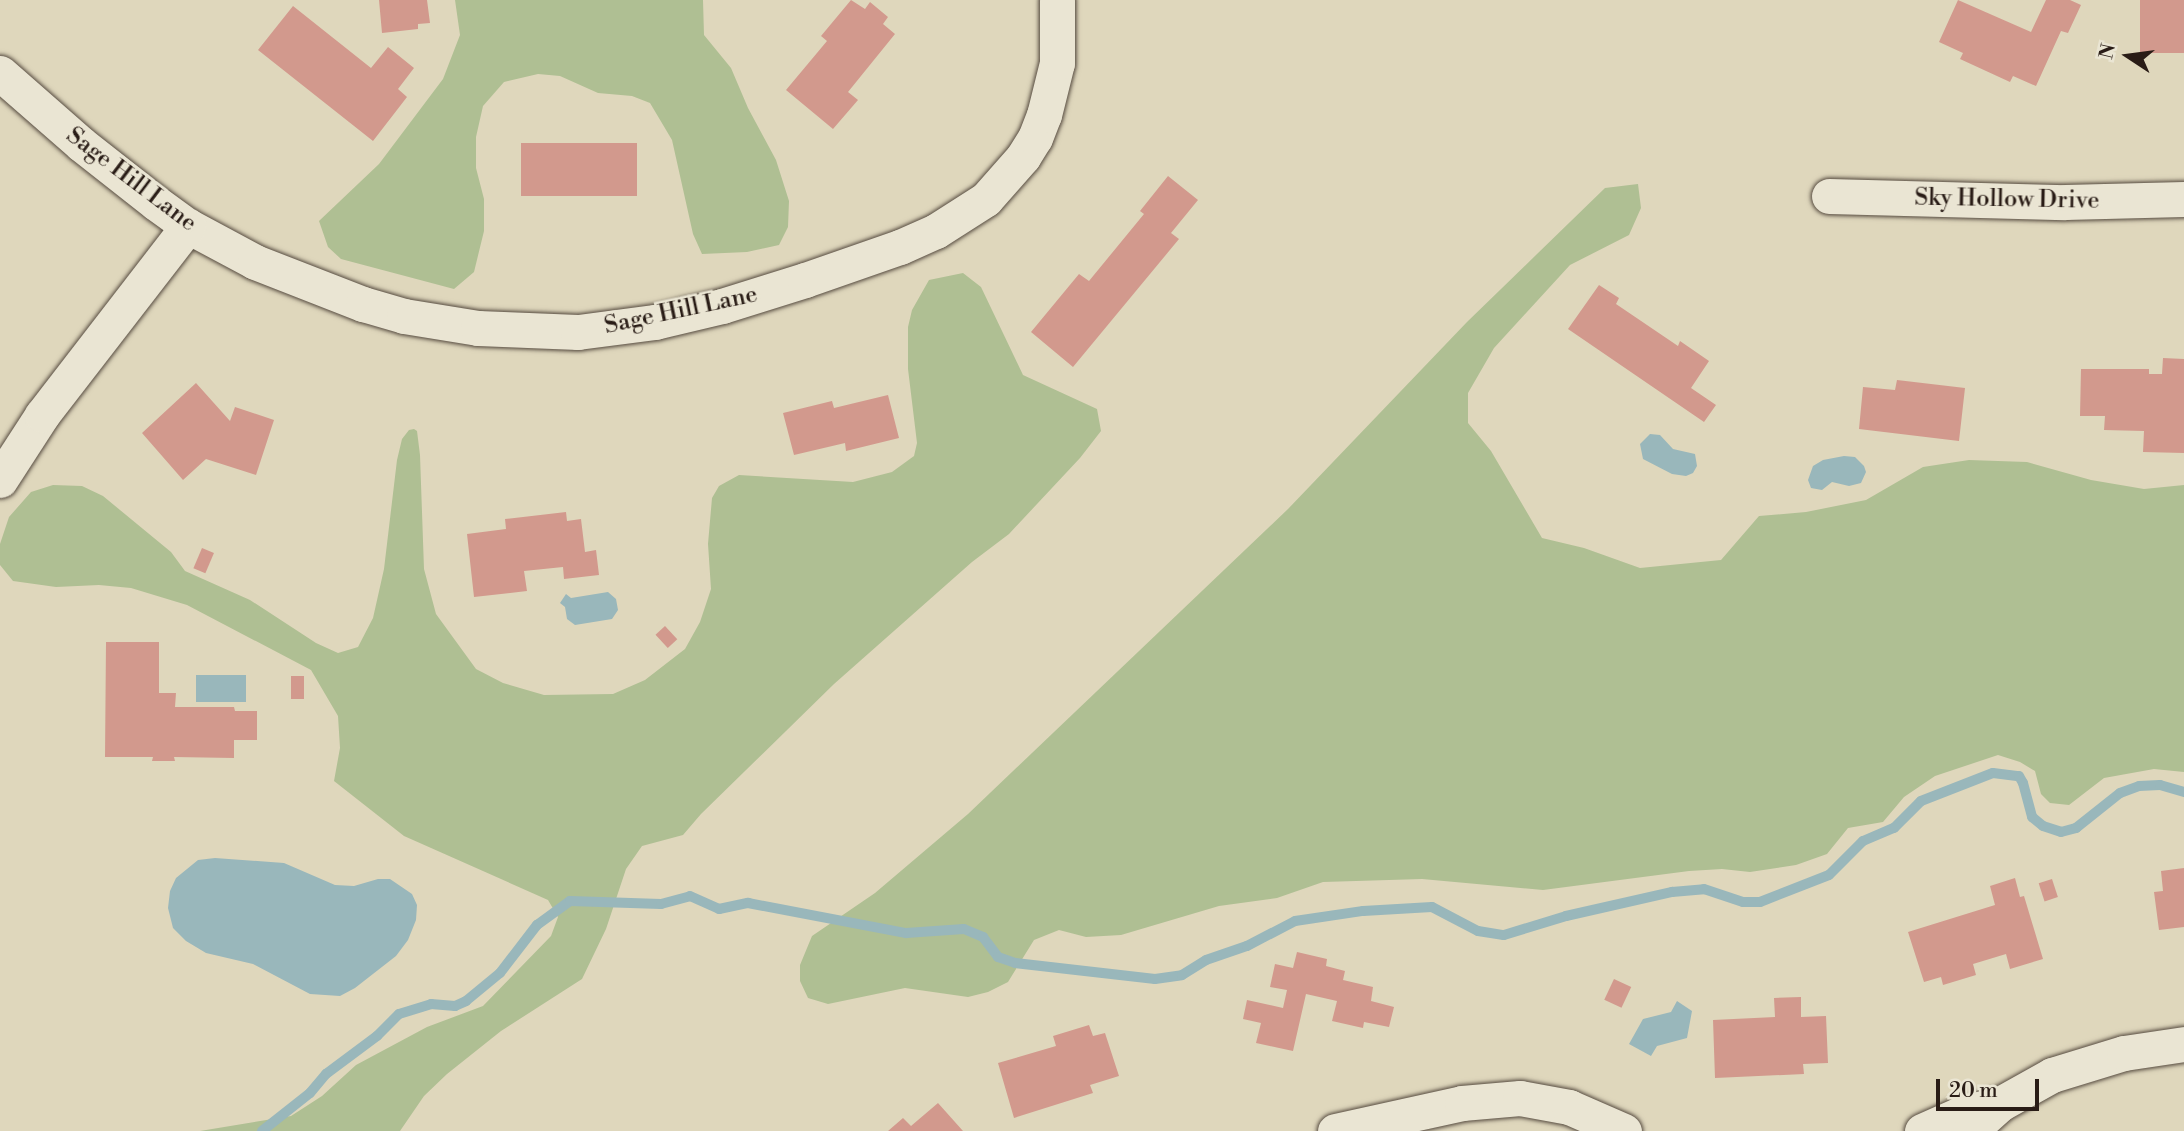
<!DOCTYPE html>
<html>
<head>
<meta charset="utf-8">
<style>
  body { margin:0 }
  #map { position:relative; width:2184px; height:1131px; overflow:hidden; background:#dfd7bc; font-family:"Libre Bodoni",serif }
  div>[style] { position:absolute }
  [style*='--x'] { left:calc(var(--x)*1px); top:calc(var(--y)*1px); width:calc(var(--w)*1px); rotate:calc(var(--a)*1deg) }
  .green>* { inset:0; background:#afbf93 }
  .water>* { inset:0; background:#99b7bb; transform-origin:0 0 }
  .stream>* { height:10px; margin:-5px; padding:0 5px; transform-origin:5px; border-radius:5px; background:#99b7bb }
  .building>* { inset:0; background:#d2998d; transform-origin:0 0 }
  .roads { filter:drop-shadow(0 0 2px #564b40) drop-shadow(0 0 2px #564b40) }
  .minor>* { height:35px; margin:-17.5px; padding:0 17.5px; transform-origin:17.5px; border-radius:17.5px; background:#eae5d3 }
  span { translate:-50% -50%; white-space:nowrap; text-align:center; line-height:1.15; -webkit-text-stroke:5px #eae5d3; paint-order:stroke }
  .street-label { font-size:24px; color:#291c16 }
  .north { position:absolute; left:2093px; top:21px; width:70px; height:70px; -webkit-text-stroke:5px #eae5d3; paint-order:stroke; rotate:283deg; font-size:19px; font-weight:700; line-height:28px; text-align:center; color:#291c16 }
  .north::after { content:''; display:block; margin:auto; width:24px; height:32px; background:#291c16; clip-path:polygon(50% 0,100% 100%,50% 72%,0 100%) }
  .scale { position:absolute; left:1936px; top:1079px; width:103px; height:32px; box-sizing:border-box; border:4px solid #291c16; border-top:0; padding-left:9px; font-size:21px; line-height:24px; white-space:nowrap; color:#291c16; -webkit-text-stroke:5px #eae5d3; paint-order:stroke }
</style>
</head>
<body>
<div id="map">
  <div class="green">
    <i style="clip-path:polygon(455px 0,703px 0,704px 35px,731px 68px,748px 108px,776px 160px,789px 201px,788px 227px,779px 245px,747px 252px,702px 254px,693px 234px,672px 140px,650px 103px,632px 96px,598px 93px,560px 76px,538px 74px,504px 82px,483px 106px,476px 137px,476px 168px,484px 199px,484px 231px,474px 272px,454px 289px,341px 259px,328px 247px,319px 221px,379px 164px,443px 79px,460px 35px)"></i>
    <i style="clip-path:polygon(1638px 184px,1641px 208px,1629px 235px,1570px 265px,1494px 348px,1468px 393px,1468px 423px,1491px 451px,1542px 538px,1584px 548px,1640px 568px,1721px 560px,1759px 516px,1806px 512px,1866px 500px,1923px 467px,1969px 460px,2027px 462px,2091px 480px,2144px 489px,2184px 485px,2184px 772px,2154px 769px,2104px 778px,2069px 805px,2050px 803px,2041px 794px,2035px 771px,2020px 762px,1998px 755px,1935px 776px,1904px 797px,1883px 822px,1848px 828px,1827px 854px,1796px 865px,1750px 872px,1722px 869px,1689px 871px,1543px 890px,1422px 879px,1323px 882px,1277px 898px,1219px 906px,1121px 935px,1086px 937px,1059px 930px,1034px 940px,1008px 982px,988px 992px,968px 997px,905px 988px,828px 1004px,808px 998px,800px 981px,800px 965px,812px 936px,875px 893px,968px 814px,1288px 509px,1467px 322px,1605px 188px)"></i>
    <i style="clip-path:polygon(963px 273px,981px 287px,1023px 375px,1097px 409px,1101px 431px,1080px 458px,1009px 534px,972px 562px,834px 684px,701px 814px,683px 835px,642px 846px,626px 869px,606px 929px,582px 979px,501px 1031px,447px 1074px,424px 1096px,400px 1131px,200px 1131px,291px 1116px,322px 1096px,356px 1065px,427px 1027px,483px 1006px,551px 936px,558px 917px,548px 900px,404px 836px,334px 781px,340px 748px,338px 716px,311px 670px,187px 605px,131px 588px,99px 585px,56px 587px,13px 581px,0 565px,0 544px,9px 517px,31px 492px,53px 485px,82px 486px,103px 496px,171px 552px,185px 571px,250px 600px,316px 643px,338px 653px,358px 647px,373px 618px,384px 569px,397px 460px,402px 439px,409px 430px,414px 429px,417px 431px,420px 455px,424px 569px,436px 614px,476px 669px,503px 683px,544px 695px,613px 694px,645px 680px,685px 649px,700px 622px,711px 589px,708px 544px,712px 498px,719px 486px,739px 475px,853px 482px,892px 472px,914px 456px,917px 443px,908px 369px,908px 327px,912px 310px,929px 280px)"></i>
  </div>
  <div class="water">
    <i style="clip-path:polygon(1650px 434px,1660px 435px,1673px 449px,1695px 454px,1697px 466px,1693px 473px,1686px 476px,1672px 474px,1643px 459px,1640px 444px)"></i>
    <i style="clip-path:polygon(1844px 456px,1855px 457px,1864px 466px,1866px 472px,1861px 483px,1849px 486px,1832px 482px,1822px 490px,1811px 488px,1808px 480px,1813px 466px,1823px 460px)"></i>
    <i style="clip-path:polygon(608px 592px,616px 599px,618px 610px,612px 619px,575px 625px,567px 619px,565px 607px,560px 603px,566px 594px,571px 598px)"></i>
    <i style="left:196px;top:675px;width:50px;height:27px"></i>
    <i style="clip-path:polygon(215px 858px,284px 863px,335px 885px,354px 886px,378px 879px,390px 879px,412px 894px,417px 905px,416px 920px,408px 940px,396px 956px,355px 988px,340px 996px,310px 994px,253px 964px,206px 953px,186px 941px,173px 928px,168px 908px,170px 891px,176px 878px,198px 860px)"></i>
    <i style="clip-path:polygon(1677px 1001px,1692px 1011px,1687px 1038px,1657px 1046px,1651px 1056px,1629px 1044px,1643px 1019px,1671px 1012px)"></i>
  </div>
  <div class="stream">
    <i style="--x:262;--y:1131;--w:61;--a:-38.4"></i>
    <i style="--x:310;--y:1093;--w:25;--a:-50"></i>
    <i style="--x:326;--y:1074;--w:64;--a:-36.7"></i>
    <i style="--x:377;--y:1036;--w:31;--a:-45"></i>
    <i style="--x:399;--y:1014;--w:34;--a:-17"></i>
    <i style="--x:431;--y:1004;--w:24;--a:5"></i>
    <i style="--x:455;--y:1006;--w:12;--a:-24"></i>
    <i style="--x:466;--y:1001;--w:44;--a:-39.5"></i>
    <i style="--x:500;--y:973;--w:61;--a:-52.4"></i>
    <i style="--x:537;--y:925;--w:41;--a:-36"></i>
    <i style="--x:570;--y:901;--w:91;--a:1.9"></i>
    <i style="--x:661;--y:904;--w:30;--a:-15"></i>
    <i style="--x:690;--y:896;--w:32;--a:24"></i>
    <i style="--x:719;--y:909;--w:30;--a:-12"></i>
    <i style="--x:748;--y:903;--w:161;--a:10.8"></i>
    <i style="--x:906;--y:933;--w:58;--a:-3.9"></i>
    <i style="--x:964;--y:929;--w:21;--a:23"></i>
    <i style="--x:983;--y:937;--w:25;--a:53"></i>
    <i style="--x:998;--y:957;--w:18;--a:19"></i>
    <i style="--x:1015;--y:963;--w:141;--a:6.5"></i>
    <i style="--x:1155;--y:979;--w:27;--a:-8"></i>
    <i style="--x:1182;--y:975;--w:28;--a:-32"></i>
    <i style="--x:1206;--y:960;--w:43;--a:-18.9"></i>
    <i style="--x:1247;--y:946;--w:54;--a:-27.5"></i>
    <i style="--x:1295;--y:921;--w:69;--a:-8.4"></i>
    <i style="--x:1363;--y:911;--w:69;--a:-3.3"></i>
    <i style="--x:1432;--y:907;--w:52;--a:27.6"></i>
    <i style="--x:1478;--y:931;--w:26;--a:9"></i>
    <i style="--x:1504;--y:935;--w:65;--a:-17"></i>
    <i style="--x:1566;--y:916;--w:109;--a:-12.8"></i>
    <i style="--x:1672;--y:892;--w:32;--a:-5"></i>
    <i style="--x:1704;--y:889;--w:41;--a:18.4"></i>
    <i style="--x:1743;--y:902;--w:17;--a:0"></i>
    <i style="--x:1760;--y:902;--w:74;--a:-21.4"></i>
    <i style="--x:1829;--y:875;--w:48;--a:-45"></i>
    <i style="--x:1863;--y:841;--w:34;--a:-23"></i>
    <i style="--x:1894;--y:828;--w:38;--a:-45"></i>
    <i style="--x:1921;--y:801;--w:77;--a:-21.3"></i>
    <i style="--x:1993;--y:773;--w:26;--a:7"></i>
    <i style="--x:2019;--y:776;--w:8;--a:60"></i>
    <i style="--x:2023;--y:783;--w:35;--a:75"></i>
    <i style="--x:2032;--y:817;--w:14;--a:39"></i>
    <i style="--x:2043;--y:826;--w:19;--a:18"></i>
    <i style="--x:2061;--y:832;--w:16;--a:-15"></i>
    <i style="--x:2076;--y:828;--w:56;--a:-38.5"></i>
    <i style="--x:2120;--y:793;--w:20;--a:-20"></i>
    <i style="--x:2139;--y:786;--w:21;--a:-3"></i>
    <i style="--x:2160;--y:785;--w:25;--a:16"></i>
  </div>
  <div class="building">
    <i style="clip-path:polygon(379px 0,427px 0,430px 23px,418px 24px,418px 29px,382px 33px)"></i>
    <i style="clip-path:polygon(851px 0,865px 9px,870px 2px,888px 17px,883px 24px,895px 34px,848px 92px,858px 100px,833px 129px,786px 90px,827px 41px,821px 36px)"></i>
    <i style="clip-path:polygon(1958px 0,2031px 32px,2046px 0,2070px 0,2081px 5px,2068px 33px,2061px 31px,2036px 86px,2013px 76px,2010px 82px,1960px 59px,1963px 53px,1939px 42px)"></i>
    <i style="left:2140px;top:0;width:44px;height:53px"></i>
    <i style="clip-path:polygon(293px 6px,371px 68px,388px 47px,414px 68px,398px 89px,407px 97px,373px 141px,258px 50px)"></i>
    <i style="left:521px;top:143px;width:116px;height:53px"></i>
    <i style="clip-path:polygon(1168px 176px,1198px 200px,1171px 233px,1179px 239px,1073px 367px,1031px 332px,1079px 274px,1089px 281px,1144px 214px,1140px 211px)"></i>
    <i style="clip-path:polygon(1599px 285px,1619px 298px,1616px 304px,1678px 346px,1680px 341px,1709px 361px,1691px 388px,1716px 405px,1704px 422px,1568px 329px)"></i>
    <i style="clip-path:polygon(2163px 358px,2184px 359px,2184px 453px,2143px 452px,2144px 431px,2104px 430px,2105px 416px,2080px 416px,2081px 369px,2149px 369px,2149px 374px,2162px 374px)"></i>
    <i style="clip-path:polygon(1897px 380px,1965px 388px,1959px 441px,1859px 429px,1863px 387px,1895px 390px)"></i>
    <i style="clip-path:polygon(196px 383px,230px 421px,235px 407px,274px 420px,256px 475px,206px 459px,183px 480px,142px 433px)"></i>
    <i style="clip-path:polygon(888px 395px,899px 438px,846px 451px,845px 443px,794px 455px,783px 413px,832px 401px,834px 408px)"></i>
    <i style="clip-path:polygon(566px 512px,567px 521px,581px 519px,585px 552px,596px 550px,599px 575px,564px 579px,563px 567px,524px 571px,527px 591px,474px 597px,467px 534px,506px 529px,505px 519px)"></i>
    <i style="left:202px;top:548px;width:13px;height:22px;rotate:23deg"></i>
    <i style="left:665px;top:626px;width:18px;height:13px;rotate:47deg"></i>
    <i style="clip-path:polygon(106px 642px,159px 642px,159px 693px,176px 693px,175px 707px,234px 707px,235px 711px,257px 711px,257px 740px,234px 740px,234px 758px,174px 757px,175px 761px,152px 761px,153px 757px,105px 757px)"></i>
    <i style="left:291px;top:676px;width:13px;height:23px"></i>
    <i style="clip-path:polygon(2184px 868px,2184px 927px,2159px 930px,2154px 892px,2163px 891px,2161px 871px)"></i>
    <i style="clip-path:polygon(2015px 878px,2020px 897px,2024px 896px,2043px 959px,2010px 969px,2006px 954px,1973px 964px,1976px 975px,1943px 985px,1941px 977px,1924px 982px,1908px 932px,1995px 905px,1990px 886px)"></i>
    <i style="left:2052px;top:879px;width:19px;height:14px;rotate:72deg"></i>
    <i style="clip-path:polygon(1297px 952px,1327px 959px,1326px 966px,1345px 971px,1343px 980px,1373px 987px,1371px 1001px,1394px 1007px,1389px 1027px,1364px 1022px,1363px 1028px,1332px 1021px,1337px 1001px,1306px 994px,1293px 1051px,1256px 1043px,1261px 1023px,1243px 1019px,1247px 1000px,1283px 1008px,1287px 990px,1270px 987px,1275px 964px,1293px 968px)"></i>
    <i style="left:1614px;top:979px;width:19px;height:23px;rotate:25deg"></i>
    <i style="clip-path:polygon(1801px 997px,1801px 1017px,1826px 1016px,1828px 1063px,1803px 1064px,1804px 1074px,1715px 1078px,1713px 1020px,1775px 1017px,1774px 998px)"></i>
    <i style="clip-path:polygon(1089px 1025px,1093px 1036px,1105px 1033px,1119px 1076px,1090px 1085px,1093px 1093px,1014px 1118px,998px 1063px,1056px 1046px,1053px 1036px)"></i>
    <i style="clip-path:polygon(938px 1103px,963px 1131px,888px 1131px,903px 1118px,911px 1126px)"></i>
  </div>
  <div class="roads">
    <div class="minor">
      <i style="--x:0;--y:73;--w:108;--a:41.2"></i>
      <i style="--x:81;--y:144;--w:95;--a:38.2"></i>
      <i style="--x:156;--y:203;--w:39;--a:36"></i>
      <i style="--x:188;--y:226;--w:76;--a:28.2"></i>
      <i style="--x:255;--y:262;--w:116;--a:21.3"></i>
      <i style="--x:363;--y:304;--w:43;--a:16.3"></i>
      <i style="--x:404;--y:316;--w:75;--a:9.2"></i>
      <i style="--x:478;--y:328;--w:100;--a:2.3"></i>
      <i style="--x:578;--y:332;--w:78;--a:-7.4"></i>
      <i style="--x:655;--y:322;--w:69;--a:-13.4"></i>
      <i style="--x:722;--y:306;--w:87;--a:-17.4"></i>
      <i style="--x:805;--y:280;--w:101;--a:-19.2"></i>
      <i style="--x:900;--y:247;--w:39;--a:-24"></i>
      <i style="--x:936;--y:231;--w:59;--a:-32.6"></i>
      <i style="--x:986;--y:199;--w:56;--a:-48.6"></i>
      <i style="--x:1023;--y:157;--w:22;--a:-58"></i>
      <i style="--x:1035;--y:138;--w:25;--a:-69"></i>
      <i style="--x:1044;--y:115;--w:54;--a:-76"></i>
      <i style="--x:1057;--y:63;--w:63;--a:-90"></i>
      <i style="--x:1829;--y:196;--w:236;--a:1.5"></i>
      <i style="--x:2065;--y:202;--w:119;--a:-1.4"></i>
      <i style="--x:0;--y:480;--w:77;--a:-57.1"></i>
      <i style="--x:42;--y:415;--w:239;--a:-52.3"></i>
      <i style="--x:1335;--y:1131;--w:130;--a:-12.4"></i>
      <i style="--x:1462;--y:1103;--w:58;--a:-4.9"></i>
      <i style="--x:1520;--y:1098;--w:50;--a:10.4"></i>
      <i style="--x:1569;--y:1107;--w:60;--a:23.6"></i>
      <i style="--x:1922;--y:1131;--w:42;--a:-24.1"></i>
      <i style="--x:1960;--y:1114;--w:34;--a:-15"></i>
      <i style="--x:1970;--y:1131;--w:40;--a:-42"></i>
      <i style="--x:2000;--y:1104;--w:60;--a:-29.1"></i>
      <i style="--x:2052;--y:1075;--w:75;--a:-17"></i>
      <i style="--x:2124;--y:1053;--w:61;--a:-8.5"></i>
    </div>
  </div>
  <div class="street-label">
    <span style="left:131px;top:180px;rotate:37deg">Sage Hill Lane</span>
    <span style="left:2007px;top:200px;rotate:1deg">Sky Hollow Drive</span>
    <span style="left:681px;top:311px;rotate:-12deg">Sage Hill Lane</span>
  </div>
  <div class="north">N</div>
  <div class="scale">20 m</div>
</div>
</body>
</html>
